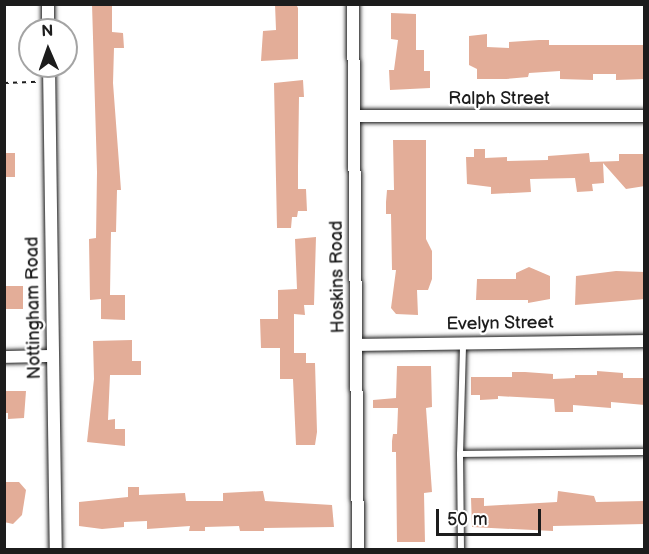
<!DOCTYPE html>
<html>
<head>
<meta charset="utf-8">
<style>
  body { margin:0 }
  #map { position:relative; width:649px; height:554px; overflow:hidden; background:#fff; font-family:"Balsamiq Sans",sans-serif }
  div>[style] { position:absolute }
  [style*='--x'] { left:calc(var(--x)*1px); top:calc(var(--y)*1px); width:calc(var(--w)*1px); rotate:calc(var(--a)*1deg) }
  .building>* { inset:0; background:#e3ad98; transform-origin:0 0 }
  .path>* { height:2px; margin-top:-1px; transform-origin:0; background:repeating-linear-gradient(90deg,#1c1c1c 0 4.5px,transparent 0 9px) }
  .roads { filter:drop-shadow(0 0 2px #1c1c1c) drop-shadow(0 0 2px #1c1c1c) }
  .service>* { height:6px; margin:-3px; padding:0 3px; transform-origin:3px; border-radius:3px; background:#fff }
  .minor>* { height:12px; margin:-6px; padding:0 6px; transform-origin:6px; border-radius:6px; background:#fff }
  span { translate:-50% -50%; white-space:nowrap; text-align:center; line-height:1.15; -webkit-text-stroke:4.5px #fff; paint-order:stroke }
  .street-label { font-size:18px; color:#1c1c1c }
  .frame { position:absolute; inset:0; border:6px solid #1c1c1c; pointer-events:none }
  .north { position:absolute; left:18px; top:18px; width:60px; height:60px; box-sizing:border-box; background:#fff; border:2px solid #a4a4a4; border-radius:50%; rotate:358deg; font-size:16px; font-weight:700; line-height:24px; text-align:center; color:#1c1c1c }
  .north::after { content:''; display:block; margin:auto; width:21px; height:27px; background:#1c1c1c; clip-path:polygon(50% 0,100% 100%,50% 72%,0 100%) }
  .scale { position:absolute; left:436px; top:509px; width:105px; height:27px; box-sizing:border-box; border:3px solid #1c1c1c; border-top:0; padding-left:8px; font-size:18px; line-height:21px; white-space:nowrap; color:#1c1c1c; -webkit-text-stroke:4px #fff; paint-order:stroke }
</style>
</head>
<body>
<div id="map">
  <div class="building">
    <i style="clip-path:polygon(92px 4px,112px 4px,112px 32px,123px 33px,124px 48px,114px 48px,113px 83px,121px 190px,117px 190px,116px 232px,111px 232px,110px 295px,125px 295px,125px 320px,101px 319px,101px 299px,90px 300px,89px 239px,96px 238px,97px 172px)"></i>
    <i style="clip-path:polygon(275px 4px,296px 4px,298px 8px,298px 59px,261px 61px,263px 31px,276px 30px)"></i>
    <i style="clip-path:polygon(391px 13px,416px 14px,416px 50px,424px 50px,424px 71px,430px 71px,430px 88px,390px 90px,389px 70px,394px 70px,398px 40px,391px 39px)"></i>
    <i style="clip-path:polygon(487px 34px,487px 47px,509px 48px,509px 42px,539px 40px,549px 40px,549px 45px,645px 45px,645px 79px,616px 80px,616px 74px,593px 74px,593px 80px,560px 79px,560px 71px,529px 73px,528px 77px,506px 79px,477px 79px,477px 69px,469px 65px,469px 36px)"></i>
    <i style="clip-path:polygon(303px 80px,304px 97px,299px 97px,298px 167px,298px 189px,306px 189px,307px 211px,298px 211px,297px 217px,292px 217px,291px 228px,277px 228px,274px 83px)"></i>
    <i style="clip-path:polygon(393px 140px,426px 140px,426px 239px,432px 251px,432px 279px,428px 290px,417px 290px,418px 315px,396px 314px,391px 308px,396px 270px,392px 270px,391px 214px,386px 214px,386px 202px,387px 190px,394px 190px)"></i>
    <i style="clip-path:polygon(474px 149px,485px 149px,485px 158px,507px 157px,507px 161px,548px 160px,548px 156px,589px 153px,590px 162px,619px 161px,619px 154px,645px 154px,645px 186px,626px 189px,603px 163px,604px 183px,592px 184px,593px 191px,577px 192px,575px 178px,530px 179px,531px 192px,491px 194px,491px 187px,467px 184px,466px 157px,474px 157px)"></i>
    <i style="left:4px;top:153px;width:11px;height:24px"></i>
    <i style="clip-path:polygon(316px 237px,314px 305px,304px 305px,305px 315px,294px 314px,294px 353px,306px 353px,306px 363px,315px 363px,317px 432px,315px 445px,296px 445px,293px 379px,280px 379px,280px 348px,261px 348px,260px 319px,278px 319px,278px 290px,297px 289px,295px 239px)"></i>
    <i style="clip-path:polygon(529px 267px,550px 276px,550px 299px,528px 303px,528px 300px,476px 300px,477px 279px,516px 279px,516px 273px)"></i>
    <i style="clip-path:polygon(616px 271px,645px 272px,645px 299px,575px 305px,576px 276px)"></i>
    <i style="left:4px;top:286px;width:19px;height:23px"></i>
    <i style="clip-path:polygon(132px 340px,132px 361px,141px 361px,141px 375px,110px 375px,108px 420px,115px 419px,115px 429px,125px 429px,125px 446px,87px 442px,94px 379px,93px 341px)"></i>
    <i style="clip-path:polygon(397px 366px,431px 366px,432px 407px,426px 408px,432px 492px,424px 493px,425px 542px,397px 542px,396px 452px,392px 452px,392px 441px,393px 434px,397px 434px,398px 408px,373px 408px,373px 400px,396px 398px)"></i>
    <i style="clip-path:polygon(597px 371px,623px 373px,623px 378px,645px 378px,645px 405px,611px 402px,611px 408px,573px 405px,573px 412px,555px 412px,554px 399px,498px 396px,498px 399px,480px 400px,480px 395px,471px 395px,471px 377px,512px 377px,512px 372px,525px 372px,553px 374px,553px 379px,575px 378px,575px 375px,597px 375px)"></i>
    <i style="clip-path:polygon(4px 391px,26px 391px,24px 418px,8px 419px,8px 413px,4px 413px)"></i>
    <i style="clip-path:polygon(4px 482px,19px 482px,26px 490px,22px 515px,13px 524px,4px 522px)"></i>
    <i style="clip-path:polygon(128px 487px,139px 487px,139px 495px,185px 493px,186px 501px,223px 501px,223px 493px,263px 491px,265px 501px,332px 505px,334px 527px,264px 528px,264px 531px,240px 531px,239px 526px,205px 527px,205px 531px,189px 531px,190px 526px,147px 529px,147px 521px,124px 522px,124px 527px,102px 529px,79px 526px,79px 502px,128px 497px)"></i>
    <i style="clip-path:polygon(558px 491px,594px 496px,596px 502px,645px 501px,645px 524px,553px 526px,553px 531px,472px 527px,471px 498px,484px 498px,484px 506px,557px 502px)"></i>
  </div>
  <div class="path">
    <i style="--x:4;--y:83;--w:34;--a:-2"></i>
  </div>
  <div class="roads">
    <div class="service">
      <i style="--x:460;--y:454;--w:110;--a:-88.4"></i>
      <i style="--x:461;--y:550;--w:96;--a:-90.6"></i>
      <i style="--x:460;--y:454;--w:184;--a:-0.6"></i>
    </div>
    <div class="minor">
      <i style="--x:48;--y:4;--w:26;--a:90"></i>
      <i style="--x:353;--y:4;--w:546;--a:89.48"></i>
      <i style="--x:49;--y:66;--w:484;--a:89.2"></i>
      <i style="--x:354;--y:116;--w:290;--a:0"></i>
      <i style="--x:357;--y:345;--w:287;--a:-0.8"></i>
      <i style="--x:4;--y:357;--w:49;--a:-1.2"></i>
    </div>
  </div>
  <div class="street-label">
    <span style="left:499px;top:99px">Ralph Street</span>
    <span style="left:338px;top:277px;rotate:-91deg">Hoskins Road</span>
    <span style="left:34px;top:308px;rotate:-91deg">Nottingham Road</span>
    <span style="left:500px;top:324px;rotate:-1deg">Evelyn Street</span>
  </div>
  <div class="frame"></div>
  <div class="north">N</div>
  <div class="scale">50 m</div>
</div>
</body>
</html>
